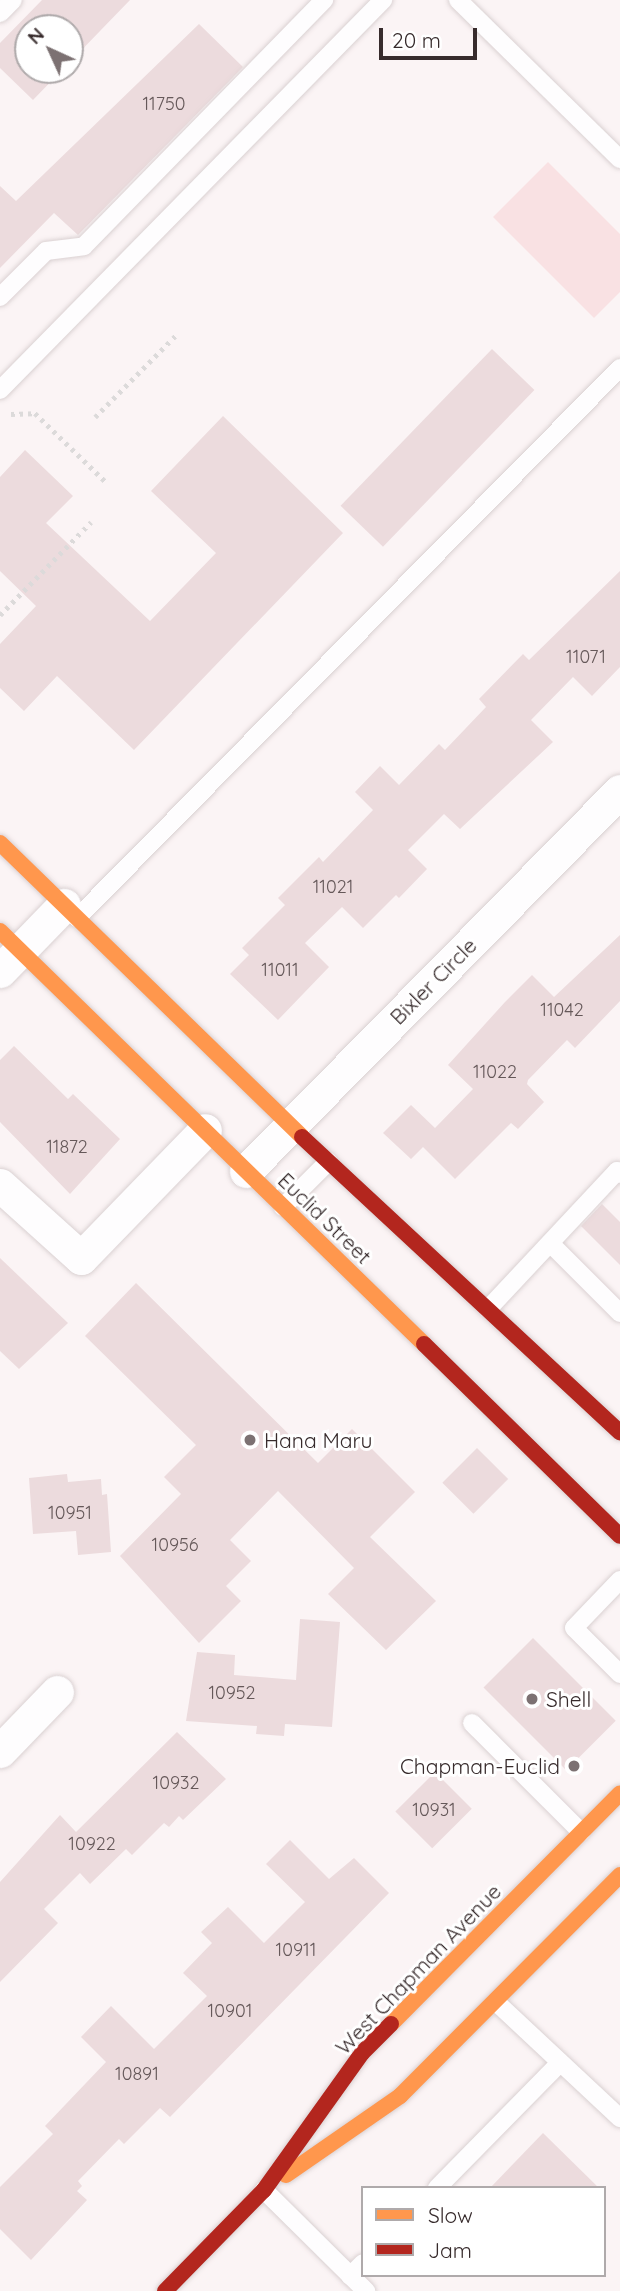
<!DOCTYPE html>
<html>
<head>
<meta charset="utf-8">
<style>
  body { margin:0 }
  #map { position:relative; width:620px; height:2291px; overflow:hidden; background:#fbf4f5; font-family:Quicksand,sans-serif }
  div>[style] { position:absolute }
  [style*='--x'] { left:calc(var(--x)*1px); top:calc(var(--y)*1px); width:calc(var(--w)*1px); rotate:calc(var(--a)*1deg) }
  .green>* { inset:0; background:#f9e1e3 }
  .building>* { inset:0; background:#ecdbdd; transform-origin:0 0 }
  .path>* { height:4.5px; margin-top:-2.25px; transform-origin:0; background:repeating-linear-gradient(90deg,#dcdada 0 3.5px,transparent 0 8.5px) }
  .roads { filter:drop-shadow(0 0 2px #dad1d2) drop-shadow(0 0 2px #dad1d2) }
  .lane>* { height:18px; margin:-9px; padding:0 9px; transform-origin:9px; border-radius:9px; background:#fefdfe }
  .street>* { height:33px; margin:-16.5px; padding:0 16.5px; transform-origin:16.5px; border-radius:16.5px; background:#fefdfe }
  .slow>* { height:16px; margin:-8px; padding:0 8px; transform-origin:8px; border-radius:8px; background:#ff974d }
  .jam>* { height:16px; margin:-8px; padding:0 8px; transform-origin:8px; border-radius:8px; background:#b3261e }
  .dots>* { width:19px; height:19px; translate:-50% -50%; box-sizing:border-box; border:4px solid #fff; border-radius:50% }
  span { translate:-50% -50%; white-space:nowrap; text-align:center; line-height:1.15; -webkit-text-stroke:6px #fff; paint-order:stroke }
  .number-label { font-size:18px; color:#655859 }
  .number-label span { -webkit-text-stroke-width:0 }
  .street-label { font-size:21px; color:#372b2c }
  .poi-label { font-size:21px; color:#372b2c }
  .left { translate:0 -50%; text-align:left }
  .right { translate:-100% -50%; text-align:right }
  .legend { position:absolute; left:361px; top:2186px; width:245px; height:91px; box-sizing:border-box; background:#fff; border:2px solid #afaaab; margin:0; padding:9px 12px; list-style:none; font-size:21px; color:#372b2c }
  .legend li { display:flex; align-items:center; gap:14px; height:35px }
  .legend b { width:35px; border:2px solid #afaaab }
  .north { position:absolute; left:14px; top:14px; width:70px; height:70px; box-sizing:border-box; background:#fff; border:2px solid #afaaab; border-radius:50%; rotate:315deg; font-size:19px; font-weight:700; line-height:28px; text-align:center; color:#372b2c }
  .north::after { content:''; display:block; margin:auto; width:24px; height:32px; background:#7c7172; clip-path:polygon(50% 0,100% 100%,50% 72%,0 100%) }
  .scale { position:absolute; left:379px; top:28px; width:98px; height:32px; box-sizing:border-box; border:4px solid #372b2c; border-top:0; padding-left:9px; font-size:21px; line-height:24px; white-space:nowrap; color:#372b2c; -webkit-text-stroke:5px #fff; paint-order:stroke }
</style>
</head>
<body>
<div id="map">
  <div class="green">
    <i style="clip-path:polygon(548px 162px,620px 234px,620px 292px,594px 318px,493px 217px)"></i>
  </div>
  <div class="building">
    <i style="clip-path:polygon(42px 0,130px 0,70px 62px,70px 28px,28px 28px,28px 70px,62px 70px,33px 100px,0 68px,0 43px)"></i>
    <i style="clip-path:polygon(199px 24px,243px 67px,78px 235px,54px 213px,0 268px,0 186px,16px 201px)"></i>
    <i style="left:492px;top:349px;width:59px;height:218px;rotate:44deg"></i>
    <i style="clip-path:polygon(223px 416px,343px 533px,134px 750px,57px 676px,24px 711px,0 688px,0 644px,36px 606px,0 571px,0 477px,25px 450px,73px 496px,46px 523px,150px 621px,216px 553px,151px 491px)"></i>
    <i style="clip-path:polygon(620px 571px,620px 667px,592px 696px,573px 677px,531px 720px,553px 742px,460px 829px,444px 814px,408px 850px,427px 869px,399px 898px,396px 895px,363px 928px,342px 907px,305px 943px,329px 967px,278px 1020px,230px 974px,249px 955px,242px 948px,285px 905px,278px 898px,319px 857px,323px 862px,373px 810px,355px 792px,380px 766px,399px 785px,439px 744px,445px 750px,486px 707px,479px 699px,523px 654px,529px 660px)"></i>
    <i style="clip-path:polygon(620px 935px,620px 1001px,575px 1048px,567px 1040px,528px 1080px,527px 1084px,544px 1102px,518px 1129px,511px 1123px,455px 1179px,423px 1147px,411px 1159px,383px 1133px,411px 1105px,435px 1128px,473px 1089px,448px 1065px,505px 1002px,532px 975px,554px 997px)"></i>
    <i style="clip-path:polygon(14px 1046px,68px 1099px,73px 1094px,120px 1139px,70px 1194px,0 1122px,0 1060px)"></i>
    <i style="clip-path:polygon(602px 1204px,620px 1222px,620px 1265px,581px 1226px)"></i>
    <i style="clip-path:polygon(0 1258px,68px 1323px,19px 1369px,0 1351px)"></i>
    <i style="clip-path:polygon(136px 1283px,318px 1463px,352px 1429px,415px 1492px,370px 1537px,436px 1601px,386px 1650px,328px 1594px,354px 1568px,278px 1491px,230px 1540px,251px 1561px,226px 1586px,241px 1601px,199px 1643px,120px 1556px,181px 1494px,164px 1477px,196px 1445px,85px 1336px)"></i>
    <i style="left:477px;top:1448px;width:44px;height:49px;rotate:45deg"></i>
    <i style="clip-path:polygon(67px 1474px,68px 1482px,101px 1479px,102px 1495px,107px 1494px,111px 1552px,78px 1555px,76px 1531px,33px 1534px,29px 1478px)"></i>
    <i style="clip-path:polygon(300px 1619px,340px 1622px,332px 1727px,285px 1724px,284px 1736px,256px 1734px,257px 1726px,186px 1721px,197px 1652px,235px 1655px,234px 1675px,296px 1680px)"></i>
    <i style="left:533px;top:1638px;width:117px;height:70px;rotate:45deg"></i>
    <i style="clip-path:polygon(177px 1732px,226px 1779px,183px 1820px,179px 1816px,169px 1827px,164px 1823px,132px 1855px,126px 1849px,90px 1884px,80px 1873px,44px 1909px,58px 1923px,0 1982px,0 1882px,60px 1815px,76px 1832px)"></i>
    <i style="left:435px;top:1772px;width:52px;height:56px;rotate:45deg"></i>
    <i style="clip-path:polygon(290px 1840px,329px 1879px,354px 1858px,389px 1893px,170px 2117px,160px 2108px,124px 2144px,119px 2139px,78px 2181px,82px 2186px,77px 2191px,87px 2200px,31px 2260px,0 2229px,0 2187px,53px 2134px,45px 2126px,106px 2062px,81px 2037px,111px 2006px,154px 2049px,207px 1996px,183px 1973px,212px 1943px,201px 1932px,228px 1907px,264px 1943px,305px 1902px,266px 1864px)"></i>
    <i style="clip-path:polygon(543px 2133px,599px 2188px,490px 2188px)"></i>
  </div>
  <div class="path">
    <i style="--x:11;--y:414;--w:24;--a:-2"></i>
    <i style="--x:35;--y:413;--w:100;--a:44.2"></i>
    <i style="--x:95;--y:417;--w:118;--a:-45.3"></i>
    <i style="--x:0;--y:615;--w:130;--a:-45.6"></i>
  </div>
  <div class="roads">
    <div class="lane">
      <i style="--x:458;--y:0;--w:227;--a:44.5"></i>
      <i style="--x:0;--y:13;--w:18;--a:-45"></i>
      <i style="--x:0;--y:297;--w:65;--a:-45"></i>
      <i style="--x:46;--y:251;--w:38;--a:-7"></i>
      <i style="--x:84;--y:246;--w:344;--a:-45.7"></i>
      <i style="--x:0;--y:390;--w:547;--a:-45.52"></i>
      <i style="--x:77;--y:918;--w:773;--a:-45.37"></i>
      <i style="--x:283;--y:1207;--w:64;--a:-45"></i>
      <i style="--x:550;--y:1243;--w:99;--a:45"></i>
      <i style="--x:488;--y:1309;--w:189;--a:-46.9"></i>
      <i style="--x:617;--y:1171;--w:4;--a:45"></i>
      <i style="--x:620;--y:1580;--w:66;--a:133.8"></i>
      <i style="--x:574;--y:1628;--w:65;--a:45"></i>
      <i style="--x:472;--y:1723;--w:154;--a:45"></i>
      <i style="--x:496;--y:2002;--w:170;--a:43.1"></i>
      <i style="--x:437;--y:2188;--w:175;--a:-45.5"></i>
      <i style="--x:264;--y:2190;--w:144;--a:44.7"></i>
      <i style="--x:350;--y:2276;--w:18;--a:-45"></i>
    </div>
    <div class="street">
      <i style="--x:0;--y:971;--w:92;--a:-45.9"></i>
      <i style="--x:246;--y:1171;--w:533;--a:-45.46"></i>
      <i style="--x:0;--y:1185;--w:109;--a:42"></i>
      <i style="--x:81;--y:1258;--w:178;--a:-45.9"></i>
      <i style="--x:0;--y:1751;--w:82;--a:-46"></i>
    </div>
    <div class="slow">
      <i style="--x:0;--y:843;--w:421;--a:44.2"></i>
      <i style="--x:0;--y:931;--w:592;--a:44.25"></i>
      <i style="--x:391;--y:2024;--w:325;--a:-45.2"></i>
      <i style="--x:286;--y:2175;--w:139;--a:-34.7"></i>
      <i style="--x:400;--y:2096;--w:312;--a:-45.1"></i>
    </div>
    <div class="jam">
      <i style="--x:302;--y:1137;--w:434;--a:42.9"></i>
      <i style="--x:424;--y:1344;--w:274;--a:44.4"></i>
      <i style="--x:165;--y:2291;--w:141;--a:-45.6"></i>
      <i style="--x:264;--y:2190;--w:168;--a:-54.4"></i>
      <i style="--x:362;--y:2053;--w:41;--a:-45"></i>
    </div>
  </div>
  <div class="dots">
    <i style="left:250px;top:1440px;background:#7c7172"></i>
    <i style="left:532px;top:1699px;background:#7c7172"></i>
    <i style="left:574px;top:1766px;background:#7c7172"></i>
  </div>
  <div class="number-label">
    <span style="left:164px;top:104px">11750</span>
    <span style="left:586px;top:657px">11071</span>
    <span style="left:333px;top:887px">11021</span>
    <span style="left:280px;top:970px">11011</span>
    <span style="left:562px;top:1010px">11042</span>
    <span style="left:495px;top:1072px">11022</span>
    <span style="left:67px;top:1147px">11872</span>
    <span style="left:70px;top:1513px">10951</span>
    <span style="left:175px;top:1545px">10956</span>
    <span style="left:232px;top:1693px">10952</span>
    <span style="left:176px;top:1783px">10932</span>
    <span style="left:434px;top:1810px">10931</span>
    <span style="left:92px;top:1844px">10922</span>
    <span style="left:296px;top:1950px">10911</span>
    <span style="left:230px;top:2011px">10901</span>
    <span style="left:137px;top:2074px">10891</span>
  </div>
  <div class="street-label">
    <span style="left:433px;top:981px;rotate:-45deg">Bixler Circle</span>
    <span style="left:325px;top:1218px;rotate:44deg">Euclid Street</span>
    <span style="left:418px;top:1969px;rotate:-46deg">West Chapman Avenue</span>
  </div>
  <div class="poi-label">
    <span class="left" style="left:264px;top:1440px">Hana Maru</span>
    <span class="left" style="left:546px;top:1699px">Shell</span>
    <span class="right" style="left:560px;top:1766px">Chapman-Euclid</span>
  </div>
  <ul class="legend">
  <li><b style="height:9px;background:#ff974d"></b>Slow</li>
  <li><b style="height:9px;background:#b3261e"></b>Jam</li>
  </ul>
  <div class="north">N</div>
  <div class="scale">20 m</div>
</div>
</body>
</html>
